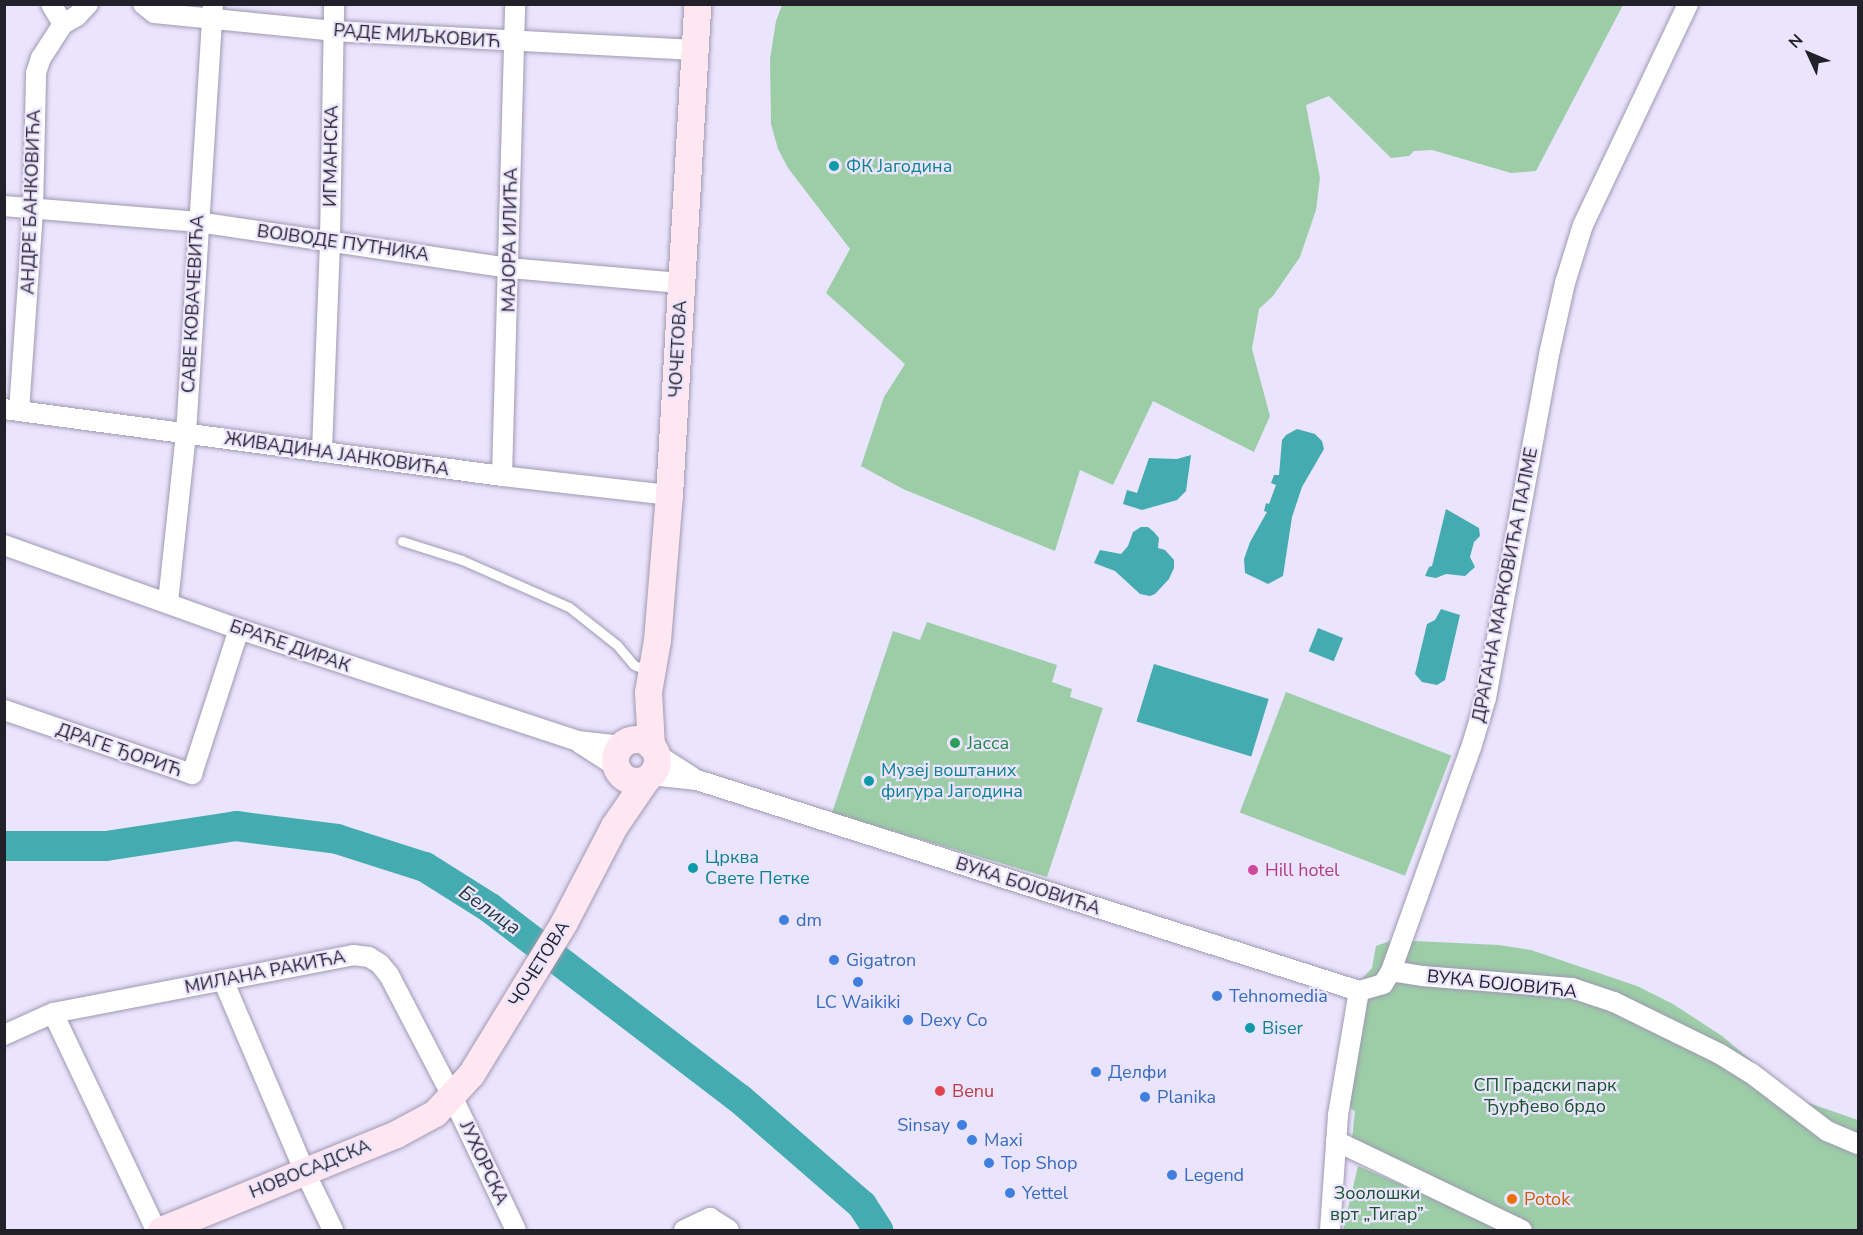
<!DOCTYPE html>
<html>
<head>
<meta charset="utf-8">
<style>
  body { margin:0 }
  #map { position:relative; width:1863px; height:1235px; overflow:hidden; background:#ebe4fe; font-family:"Nunito Sans",sans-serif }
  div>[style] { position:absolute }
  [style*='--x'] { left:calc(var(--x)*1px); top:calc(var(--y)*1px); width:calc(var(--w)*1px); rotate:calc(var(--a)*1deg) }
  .green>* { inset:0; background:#9ccda7; transform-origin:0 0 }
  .water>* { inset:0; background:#44acb0; transform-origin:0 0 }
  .river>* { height:30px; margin:-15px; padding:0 15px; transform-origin:15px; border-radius:15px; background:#44acb0 }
  .roads { filter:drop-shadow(0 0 2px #9f99b1) drop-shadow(0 0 2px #9f99b1) }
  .lane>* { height:9px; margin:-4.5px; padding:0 4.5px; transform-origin:4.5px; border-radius:4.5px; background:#fff }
  .street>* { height:20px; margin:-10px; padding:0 10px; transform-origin:10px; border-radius:10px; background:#fff }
  .secondary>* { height:27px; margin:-13.5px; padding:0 13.5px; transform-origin:13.5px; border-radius:13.5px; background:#fee7f1 }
  .secondary>.ring { margin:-13.5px; padding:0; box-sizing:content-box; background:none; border:27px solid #fee7f1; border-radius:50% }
  .dots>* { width:16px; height:16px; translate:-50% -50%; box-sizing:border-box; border:3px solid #ebe4fe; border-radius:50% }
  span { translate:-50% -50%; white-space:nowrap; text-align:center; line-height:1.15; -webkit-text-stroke:4.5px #ebe4fe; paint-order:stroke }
  .street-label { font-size:18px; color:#222029 }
  .culture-label { font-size:18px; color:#0d838f }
  .left { translate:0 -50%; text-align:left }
  .leisure-label { font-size:18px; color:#27864d }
  .hotel-label { font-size:18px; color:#b23c85 }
  .shop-label { font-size:18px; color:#366cbe }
  .right { translate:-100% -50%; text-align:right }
  .park-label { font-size:18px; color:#17532d }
  .health-label { font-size:18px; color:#be3a42 }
  .food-label { font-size:18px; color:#c56008 }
  .water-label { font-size:20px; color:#213939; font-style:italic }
  .frame { position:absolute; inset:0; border:6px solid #222029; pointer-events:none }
  .north { position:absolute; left:1779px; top:24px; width:60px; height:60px; -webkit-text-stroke:4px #ebe4fe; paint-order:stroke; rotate:314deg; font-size:16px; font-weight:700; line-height:24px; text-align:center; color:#222029 }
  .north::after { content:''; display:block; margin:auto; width:21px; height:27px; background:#222029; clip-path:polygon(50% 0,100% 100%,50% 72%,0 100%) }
</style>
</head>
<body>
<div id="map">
  <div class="green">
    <i style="clip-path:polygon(782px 5px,782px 4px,1623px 5px,1536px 171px,1511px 173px,1432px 150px,1414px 151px,1409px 156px,1391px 158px,1329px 96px,1306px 105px,1320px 178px,1316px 210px,1300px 257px,1273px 296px,1259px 309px,1252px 349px,1270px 416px,1254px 452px,1153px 401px,1113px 485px,1080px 470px,1055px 551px,903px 489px,861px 466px,884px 397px,905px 364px,826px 293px,850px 249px,788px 168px,778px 149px,771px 124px,770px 59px,776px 21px)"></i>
    <i style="clip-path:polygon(927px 622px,1057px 665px,1052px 682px,1072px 689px,1070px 697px,1103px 708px,1047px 877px,832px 813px,893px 631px,920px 640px)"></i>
    <i style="left:1286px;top:692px;width:177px;height:129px;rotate:21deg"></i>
    <i style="clip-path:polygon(1393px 940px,1499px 945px,1531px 950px,1637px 986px,1673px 1004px,1722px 1036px,1797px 1099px,1858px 1120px,1858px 1230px,1343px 1230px,1358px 1166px,1414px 1190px,1415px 1181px,1351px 1149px,1355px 1111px,1351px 1109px,1342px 1089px,1358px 983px,1372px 968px,1376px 946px)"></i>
  </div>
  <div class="water">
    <i style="clip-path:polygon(1297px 429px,1315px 434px,1322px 441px,1324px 449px,1302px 487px,1292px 517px,1283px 576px,1268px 584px,1245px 573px,1244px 559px,1250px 542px,1267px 512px,1264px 511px,1266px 503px,1269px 504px,1276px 485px,1271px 483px,1274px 475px,1279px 475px,1282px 440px,1286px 435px)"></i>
    <i style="clip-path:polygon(1191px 455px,1186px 491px,1177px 500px,1142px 510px,1123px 504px,1127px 490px,1137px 493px,1149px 458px,1177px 459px)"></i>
    <i style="clip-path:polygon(1446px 509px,1479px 528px,1480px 536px,1474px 542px,1470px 557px,1475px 567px,1465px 576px,1446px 574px,1436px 578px,1425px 576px,1429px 567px,1432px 566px)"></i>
    <i style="clip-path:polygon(1141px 527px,1148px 527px,1154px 532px,1159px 538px,1158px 548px,1165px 550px,1174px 560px,1174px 568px,1169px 579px,1155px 594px,1150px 596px,1140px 594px,1115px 571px,1094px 563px,1100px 550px,1121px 554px,1128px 546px,1133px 532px)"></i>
    <i style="clip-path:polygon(1441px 609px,1460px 615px,1445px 680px,1437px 685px,1422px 682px,1415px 674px,1427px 624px,1435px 620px)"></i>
    <i style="left:1318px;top:628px;width:27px;height:25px;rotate:22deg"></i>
    <i style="left:1154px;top:664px;width:120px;height:60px;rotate:17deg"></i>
  </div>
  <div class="river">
    <i style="--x:4;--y:846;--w:102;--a:0"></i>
    <i style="--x:106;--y:846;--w:132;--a:-8.7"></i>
    <i style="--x:236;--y:826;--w:102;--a:7.3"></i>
    <i style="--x:337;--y:839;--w:92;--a:17.7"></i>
    <i style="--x:425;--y:867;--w:77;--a:32.2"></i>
    <i style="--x:490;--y:908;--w:315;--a:37.4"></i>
    <i style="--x:740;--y:1099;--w:162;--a:41"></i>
    <i style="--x:862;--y:1205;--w:30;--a:57"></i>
  </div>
  <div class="roads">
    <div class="lane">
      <i style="--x:402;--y:541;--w:63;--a:17.6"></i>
      <i style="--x:462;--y:560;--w:117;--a:23.7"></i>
      <i style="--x:569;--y:607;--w:61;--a:38.4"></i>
      <i style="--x:617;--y:645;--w:26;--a:50"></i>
      <i style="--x:634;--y:665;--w:16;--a:22"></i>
    </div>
    <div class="street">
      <i style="--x:143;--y:4;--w:14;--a:39"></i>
      <i style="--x:154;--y:13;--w:180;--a:5.7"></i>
      <i style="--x:333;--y:31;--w:362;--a:3"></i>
      <i style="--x:63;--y:24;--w:16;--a:-30"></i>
      <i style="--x:77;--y:16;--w:16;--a:-47"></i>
      <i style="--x:4;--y:206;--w:195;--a:4.7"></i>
      <i style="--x:198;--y:222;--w:314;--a:8.4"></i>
      <i style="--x:509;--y:268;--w:173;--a:5"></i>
      <i style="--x:4;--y:409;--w:502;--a:7.66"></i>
      <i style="--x:502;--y:476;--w:168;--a:6.5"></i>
      <i style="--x:19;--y:411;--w:201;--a:-86"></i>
      <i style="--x:33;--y:210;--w:137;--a:-88.7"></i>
      <i style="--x:36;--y:73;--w:16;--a:-72"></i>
      <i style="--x:41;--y:58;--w:40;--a:-57.1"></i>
      <i style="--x:63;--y:24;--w:23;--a:-121"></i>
      <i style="--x:322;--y:451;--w:211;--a:-87.8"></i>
      <i style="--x:330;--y:240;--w:236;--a:-89"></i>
      <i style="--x:502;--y:476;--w:472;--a:-88.4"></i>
      <i style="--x:4;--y:545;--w:250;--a:19.7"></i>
      <i style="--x:239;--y:629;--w:357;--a:18.3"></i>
      <i style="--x:578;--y:741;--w:44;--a:6.5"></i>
      <i style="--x:168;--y:602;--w:169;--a:-83.9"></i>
      <i style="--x:186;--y:434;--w:431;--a:-86.4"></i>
      <i style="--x:4;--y:710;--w:199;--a:18.8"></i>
      <i style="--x:192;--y:774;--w:152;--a:-72"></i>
      <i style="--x:580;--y:743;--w:44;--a:33"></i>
      <i style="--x:656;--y:754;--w:43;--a:32.6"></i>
      <i style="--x:651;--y:775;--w:46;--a:6.2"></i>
      <i style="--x:697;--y:780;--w:695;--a:17.68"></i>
      <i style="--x:1391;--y:971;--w:31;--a:9"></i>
      <i style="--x:1422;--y:976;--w:150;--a:4.6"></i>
      <i style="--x:1572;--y:988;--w:44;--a:18.4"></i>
      <i style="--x:1614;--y:1002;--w:118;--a:26.1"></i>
      <i style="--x:1720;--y:1054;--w:36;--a:32"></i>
      <i style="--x:1751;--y:1073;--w:96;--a:37.3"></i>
      <i style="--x:1827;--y:1131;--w:34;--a:23"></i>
      <i style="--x:223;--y:980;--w:207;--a:66.9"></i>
      <i style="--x:304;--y:1170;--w:67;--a:64.2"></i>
      <i style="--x:1359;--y:991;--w:25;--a:-16"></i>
      <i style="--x:1383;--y:984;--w:15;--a:-58"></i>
      <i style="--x:1391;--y:971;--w:237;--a:-70.3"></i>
      <i style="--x:1471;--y:748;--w:52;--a:-73.3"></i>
      <i style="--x:1486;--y:698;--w:354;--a:-79.6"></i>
      <i style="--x:1550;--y:350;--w:69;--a:-77.4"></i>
      <i style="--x:1565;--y:283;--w:61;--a:-72.8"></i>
      <i style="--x:1583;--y:225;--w:245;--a:-64.6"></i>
      <i style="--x:53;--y:1013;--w:240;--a:64.6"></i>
      <i style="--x:4;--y:1035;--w:54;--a:-24.2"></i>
      <i style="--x:53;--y:1013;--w:306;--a:-10.9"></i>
      <i style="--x:353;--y:955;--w:16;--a:7"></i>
      <i style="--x:369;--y:957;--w:13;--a:32"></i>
      <i style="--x:380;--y:964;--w:14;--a:51"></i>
      <i style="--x:389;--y:975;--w:136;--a:62.5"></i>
      <i style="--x:452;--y:1096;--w:148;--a:64.5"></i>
      <i style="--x:1336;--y:1141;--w:206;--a:25.6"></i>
      <i style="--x:684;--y:1230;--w:29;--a:-25"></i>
      <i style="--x:710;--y:1218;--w:22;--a:32"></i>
      <i style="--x:1330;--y:1230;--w:115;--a:-86"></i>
      <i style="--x:1338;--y:1115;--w:126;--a:-80.4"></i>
    </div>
    <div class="secondary">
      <i class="ring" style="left:615px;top:739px;width:15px;height:15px"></i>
      <i style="--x:651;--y:746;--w:54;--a:-93.2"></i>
      <i style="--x:648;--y:692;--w:53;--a:-80.2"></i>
      <i style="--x:657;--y:640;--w:145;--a:-85.3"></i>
      <i style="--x:669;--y:495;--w:492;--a:-86.7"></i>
      <i style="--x:161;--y:1230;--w:254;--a:-22.2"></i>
      <i style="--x:396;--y:1134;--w:44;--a:-28.3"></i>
      <i style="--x:435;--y:1113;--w:53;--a:-47.3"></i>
      <i style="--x:471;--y:1074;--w:178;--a:-58.5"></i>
      <i style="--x:564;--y:922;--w:108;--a:-62.5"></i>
      <i style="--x:614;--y:826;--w:58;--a:-55.5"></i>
    </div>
  </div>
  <div class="dots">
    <i style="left:834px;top:166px;background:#0f9aa8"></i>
    <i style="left:955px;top:743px;background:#2e9e5b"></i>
    <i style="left:869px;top:781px;background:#0f9aa8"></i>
    <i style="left:693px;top:868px;background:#0f9aa8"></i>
    <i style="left:1253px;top:870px;background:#d1479c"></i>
    <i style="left:784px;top:920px;background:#3f7fe0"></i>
    <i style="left:834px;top:960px;background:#3f7fe0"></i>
    <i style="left:858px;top:982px;background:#3f7fe0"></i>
    <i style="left:1217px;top:996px;background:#3f7fe0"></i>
    <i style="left:908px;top:1020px;background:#3f7fe0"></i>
    <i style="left:1250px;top:1028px;background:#0f9aa8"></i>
    <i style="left:1096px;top:1072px;background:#3f7fe0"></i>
    <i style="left:940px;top:1091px;background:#e0444e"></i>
    <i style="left:1145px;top:1097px;background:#3f7fe0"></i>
    <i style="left:962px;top:1125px;background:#3f7fe0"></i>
    <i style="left:972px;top:1140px;background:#3f7fe0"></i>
    <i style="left:989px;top:1163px;background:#3f7fe0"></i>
    <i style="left:1172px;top:1175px;background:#3f7fe0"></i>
    <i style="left:1010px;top:1193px;background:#3f7fe0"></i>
    <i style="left:1512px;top:1199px;background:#e8710a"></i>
  </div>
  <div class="street-label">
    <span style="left:417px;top:36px;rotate:4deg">РАДЕ МИЉКОВИЋ</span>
    <span style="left:331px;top:156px;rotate:-89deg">ИГМАНСКА</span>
    <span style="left:31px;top:202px;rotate:-88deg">АНДРЕ БАНКОВИЋА</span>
    <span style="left:510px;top:240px;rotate:-89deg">МАЈОРА ИЛИЋА</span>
    <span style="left:343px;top:243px;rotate:8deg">ВОЈВОДЕ ПУТНИКА</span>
    <span style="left:193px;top:304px;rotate:-87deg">САВЕ КОВАЧЕВИЋА</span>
    <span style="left:678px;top:349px;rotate:-87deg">ЧОЧЕТОВА</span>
    <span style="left:337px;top:454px;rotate:8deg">ЖИВАДИНА ЈАНКОВИЋА</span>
    <span style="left:1505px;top:585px;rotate:-79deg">ДРАГАНА МАРКОВИЋА ПАЛМЕ</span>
    <span style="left:290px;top:646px;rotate:19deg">БРАЋЕ ДИРАК</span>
    <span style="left:119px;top:750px;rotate:19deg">ДРАГЕ ЂОРИЋ</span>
    <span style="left:1028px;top:886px;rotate:18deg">ВУКА БОЈОВИЋА</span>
    <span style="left:539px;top:964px;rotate:-58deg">ЧОЧЕТОВА</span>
    <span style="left:265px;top:972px;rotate:-11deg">МИЛАНА РАКИЋА</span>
    <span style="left:1502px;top:984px;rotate:6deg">ВУКА БОЈОВИЋА</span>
    <span style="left:484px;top:1163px;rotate:65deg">ЈУХОРСКА</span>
    <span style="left:310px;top:1169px;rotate:-22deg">НОВОСАДСКА</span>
  </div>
  <div class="culture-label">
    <span class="left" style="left:846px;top:166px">ФК Јагодина</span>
    <span class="left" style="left:881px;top:781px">Музеј воштаних<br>фигура Јагодина</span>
    <span class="left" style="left:705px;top:868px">Црква<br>Свете Петке</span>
    <span class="left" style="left:1262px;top:1028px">Biser</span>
  </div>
  <div class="leisure-label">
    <span class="left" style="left:967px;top:743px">Јасса</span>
  </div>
  <div class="hotel-label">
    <span class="left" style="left:1265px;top:870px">Hill hotel</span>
  </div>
  <div class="shop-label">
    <span class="left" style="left:796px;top:920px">dm</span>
    <span class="left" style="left:846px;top:960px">Gigatron</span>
    <span class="left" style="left:1229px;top:996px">Tehnomedia</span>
    <span style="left:858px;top:1002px">LC Waikiki</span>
    <span class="left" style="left:920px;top:1020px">Dexy Co</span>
    <span class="left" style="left:1108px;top:1072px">Делфи</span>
    <span class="left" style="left:1157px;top:1097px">Planika</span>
    <span class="right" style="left:950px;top:1125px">Sinsay</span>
    <span class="left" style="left:984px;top:1140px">Maxi</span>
    <span class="left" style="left:1001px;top:1163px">Top Shop</span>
    <span class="left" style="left:1184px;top:1175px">Legend</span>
    <span class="left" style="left:1022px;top:1193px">Yettel</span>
  </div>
  <div class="park-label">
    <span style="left:1545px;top:1096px">СП Градски парк<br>Ђурђево брдо</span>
    <span style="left:1377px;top:1204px">Зоолошки<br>врт „Тигар”</span>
  </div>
  <div class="health-label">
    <span class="left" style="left:952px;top:1091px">Benu</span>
  </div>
  <div class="food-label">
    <span class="left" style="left:1524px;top:1199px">Potok</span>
  </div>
  <div class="water-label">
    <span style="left:490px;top:910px;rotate:35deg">Белица</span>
  </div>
  <div class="frame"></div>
  <div class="north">N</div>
</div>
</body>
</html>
